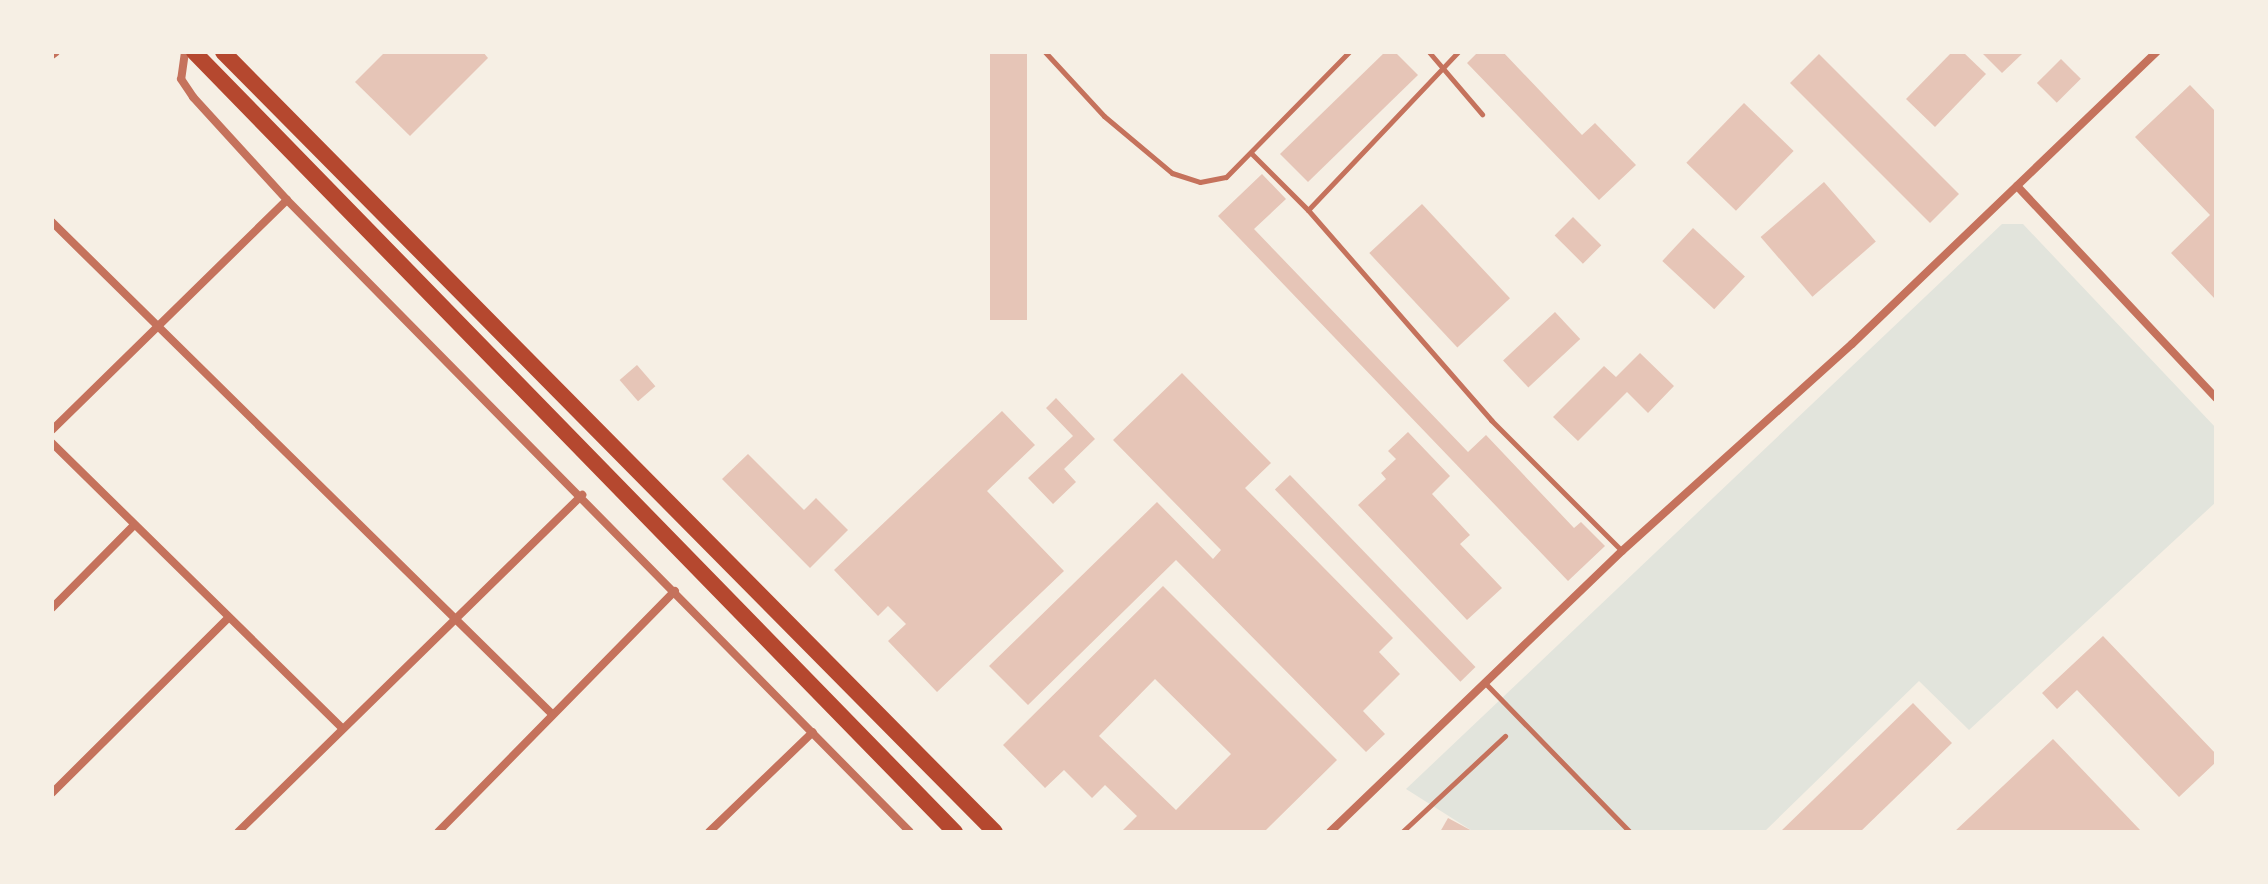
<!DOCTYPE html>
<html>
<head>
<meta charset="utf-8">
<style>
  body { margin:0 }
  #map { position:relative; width:2268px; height:884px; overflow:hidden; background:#f6efe4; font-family:"Titillium Web",sans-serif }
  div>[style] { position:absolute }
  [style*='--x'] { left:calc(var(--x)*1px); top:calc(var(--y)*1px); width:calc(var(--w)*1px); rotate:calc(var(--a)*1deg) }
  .green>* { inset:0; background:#e2e4dc }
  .building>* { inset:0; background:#e6c5b7; transform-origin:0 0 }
  .service>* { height:5px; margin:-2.5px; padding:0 2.5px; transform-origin:2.5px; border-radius:2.5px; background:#c5725c }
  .minor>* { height:8px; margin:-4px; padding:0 4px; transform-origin:4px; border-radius:4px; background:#c5725c }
  .primary>* { height:16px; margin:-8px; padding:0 8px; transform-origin:8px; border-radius:8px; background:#b5482f }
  span { translate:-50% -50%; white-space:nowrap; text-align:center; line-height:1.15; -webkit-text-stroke:8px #f6efe4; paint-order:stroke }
  .frame { position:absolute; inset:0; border:54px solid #f6efe4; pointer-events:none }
</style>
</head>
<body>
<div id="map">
  <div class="green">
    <i style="clip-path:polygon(2002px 224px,2023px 224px,2216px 428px,2216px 502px,1969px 730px,1919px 681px,1764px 832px,1474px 832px,1406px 789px)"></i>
  </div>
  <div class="building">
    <i style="clip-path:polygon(385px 52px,483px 52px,488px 58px,410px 136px,355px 82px)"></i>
    <i style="left:990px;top:52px;width:37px;height:268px"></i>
    <i style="clip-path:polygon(1385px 52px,1395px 52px,1418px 75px,1308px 182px,1280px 154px)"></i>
    <i style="clip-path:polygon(1478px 52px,1503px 52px,1582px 135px,1595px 123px,1636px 165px,1599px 200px,1467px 63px)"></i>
    <i style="clip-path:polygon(1952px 52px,1963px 52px,1986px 74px,1935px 127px,1906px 99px)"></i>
    <i style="clip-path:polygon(1981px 52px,2020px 52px,2022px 54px,2002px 73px)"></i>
    <i style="left:1819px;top:54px;width:198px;height:41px;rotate:45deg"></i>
    <i style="left:2061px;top:59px;width:28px;height:34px;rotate:45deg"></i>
    <i style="clip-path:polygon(2190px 85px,2216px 112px,2216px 300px,2171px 253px,2210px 215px,2135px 137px)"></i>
    <i style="left:1744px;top:103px;width:69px;height:83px;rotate:44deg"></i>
    <i style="clip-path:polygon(1262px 174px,1286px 199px,1254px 229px,1468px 452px,1486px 435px,1574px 528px,1581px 522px,1605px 546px,1568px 581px,1218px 216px)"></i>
    <i style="left:1824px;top:182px;width:79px;height:84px;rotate:49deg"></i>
    <i style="left:1422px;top:204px;width:129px;height:72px;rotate:47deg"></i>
    <i style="left:1573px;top:217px;width:40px;height:26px;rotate:45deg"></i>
    <i style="left:1693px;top:228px;width:71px;height:45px;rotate:43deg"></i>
    <i style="left:1555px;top:312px;width:37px;height:71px;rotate:47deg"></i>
    <i style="clip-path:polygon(1640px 353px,1674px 386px,1648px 413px,1627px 392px,1578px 441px,1553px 417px,1604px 366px,1616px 377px)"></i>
    <i style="left:637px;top:365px;width:28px;height:23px;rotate:49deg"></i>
    <i style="clip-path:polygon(1182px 373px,1271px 463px,1245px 488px,1393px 638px,1379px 652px,1400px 674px,1363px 711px,1385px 734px,1366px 752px,1176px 560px,1028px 705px,989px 666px,1157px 502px,1213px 559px,1221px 550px,1113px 440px)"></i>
    <i style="clip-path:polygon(1056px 398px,1095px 439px,1064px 469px,1076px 482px,1053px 504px,1028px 478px,1073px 436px,1046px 408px)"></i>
    <i style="clip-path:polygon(1002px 411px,1035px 445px,987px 491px,1064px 571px,937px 692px,888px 641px,906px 624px,888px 606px,878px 616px,834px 570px)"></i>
    <i style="clip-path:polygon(1408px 432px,1450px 476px,1432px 494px,1470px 535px,1460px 544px,1502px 588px,1467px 620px,1358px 505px,1386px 479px,1381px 473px,1396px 459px,1388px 451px)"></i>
    <i style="clip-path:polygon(748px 454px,804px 510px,816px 498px,848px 530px,810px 568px,722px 479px)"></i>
    <i style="left:1290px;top:475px;width:267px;height:21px;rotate:46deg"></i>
    <i style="clip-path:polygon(evenodd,1163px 586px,1337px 760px,1264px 832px,1121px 832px,1137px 816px,1105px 785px,1092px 798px,1064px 770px,1045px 788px,1003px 745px,1163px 586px,1155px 679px,1231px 754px,1176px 810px,1099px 736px,1155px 679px)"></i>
    <i style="clip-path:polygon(2103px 636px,2216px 754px,2216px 762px,2179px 797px,2077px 690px,2057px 709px,2042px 693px)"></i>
    <i style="clip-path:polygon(1913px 703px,1952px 743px,1860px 832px,1780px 832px)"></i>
    <i style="clip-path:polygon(2053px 739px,2142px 832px,1954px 832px)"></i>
    <i style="clip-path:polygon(1448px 818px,1474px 832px,1440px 832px)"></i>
  </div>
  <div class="service">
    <i style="--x:1045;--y:52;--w:87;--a:47.3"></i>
    <i style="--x:1104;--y:116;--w:89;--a:40"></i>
    <i style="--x:1172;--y:173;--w:29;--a:18"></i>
    <i style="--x:1200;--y:182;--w:26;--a:-11"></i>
    <i style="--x:1226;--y:177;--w:175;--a:-45.5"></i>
    <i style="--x:1429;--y:52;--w:82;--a:49.5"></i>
    <i style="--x:1252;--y:154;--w:79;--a:45"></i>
    <i style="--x:1308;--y:210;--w:279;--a:48.9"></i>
    <i style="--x:1491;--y:420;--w:185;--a:45"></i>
    <i style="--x:1308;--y:210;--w:218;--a:-46.5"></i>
    <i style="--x:1487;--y:685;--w:205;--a:45.8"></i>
    <i style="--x:1402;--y:832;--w:141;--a:-43"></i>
  </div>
  <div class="minor">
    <i style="--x:185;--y:52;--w:27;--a:98"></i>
    <i style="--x:181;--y:79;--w:22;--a:56"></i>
    <i style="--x:193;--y:97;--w:139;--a:47.6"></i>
    <i style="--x:287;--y:200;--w:887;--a:45.41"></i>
    <i style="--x:52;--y:55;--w:5;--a:-37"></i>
    <i style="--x:2017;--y:186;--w:291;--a:46.8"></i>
    <i style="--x:52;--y:222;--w:701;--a:44.54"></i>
    <i style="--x:52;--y:430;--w:329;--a:-44.4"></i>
    <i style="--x:52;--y:443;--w:407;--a:44.5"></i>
    <i style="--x:52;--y:608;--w:117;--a:-45.3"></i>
    <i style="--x:52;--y:793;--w:247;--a:-44.8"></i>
    <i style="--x:238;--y:832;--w:482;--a:-44.4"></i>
    <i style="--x:438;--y:832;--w:338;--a:-45.5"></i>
    <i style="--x:709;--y:832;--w:144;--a:-43.9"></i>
    <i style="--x:1330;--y:832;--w:405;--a:-43.9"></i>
    <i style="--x:1622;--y:551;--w:309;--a:-42"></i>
    <i style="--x:1852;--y:344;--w:422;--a:-43.8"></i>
  </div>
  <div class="primary">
    <i style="--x:194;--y:52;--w:1090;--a:45.71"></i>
    <i style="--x:223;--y:52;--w:1097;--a:45.3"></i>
  </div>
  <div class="frame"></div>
</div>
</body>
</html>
